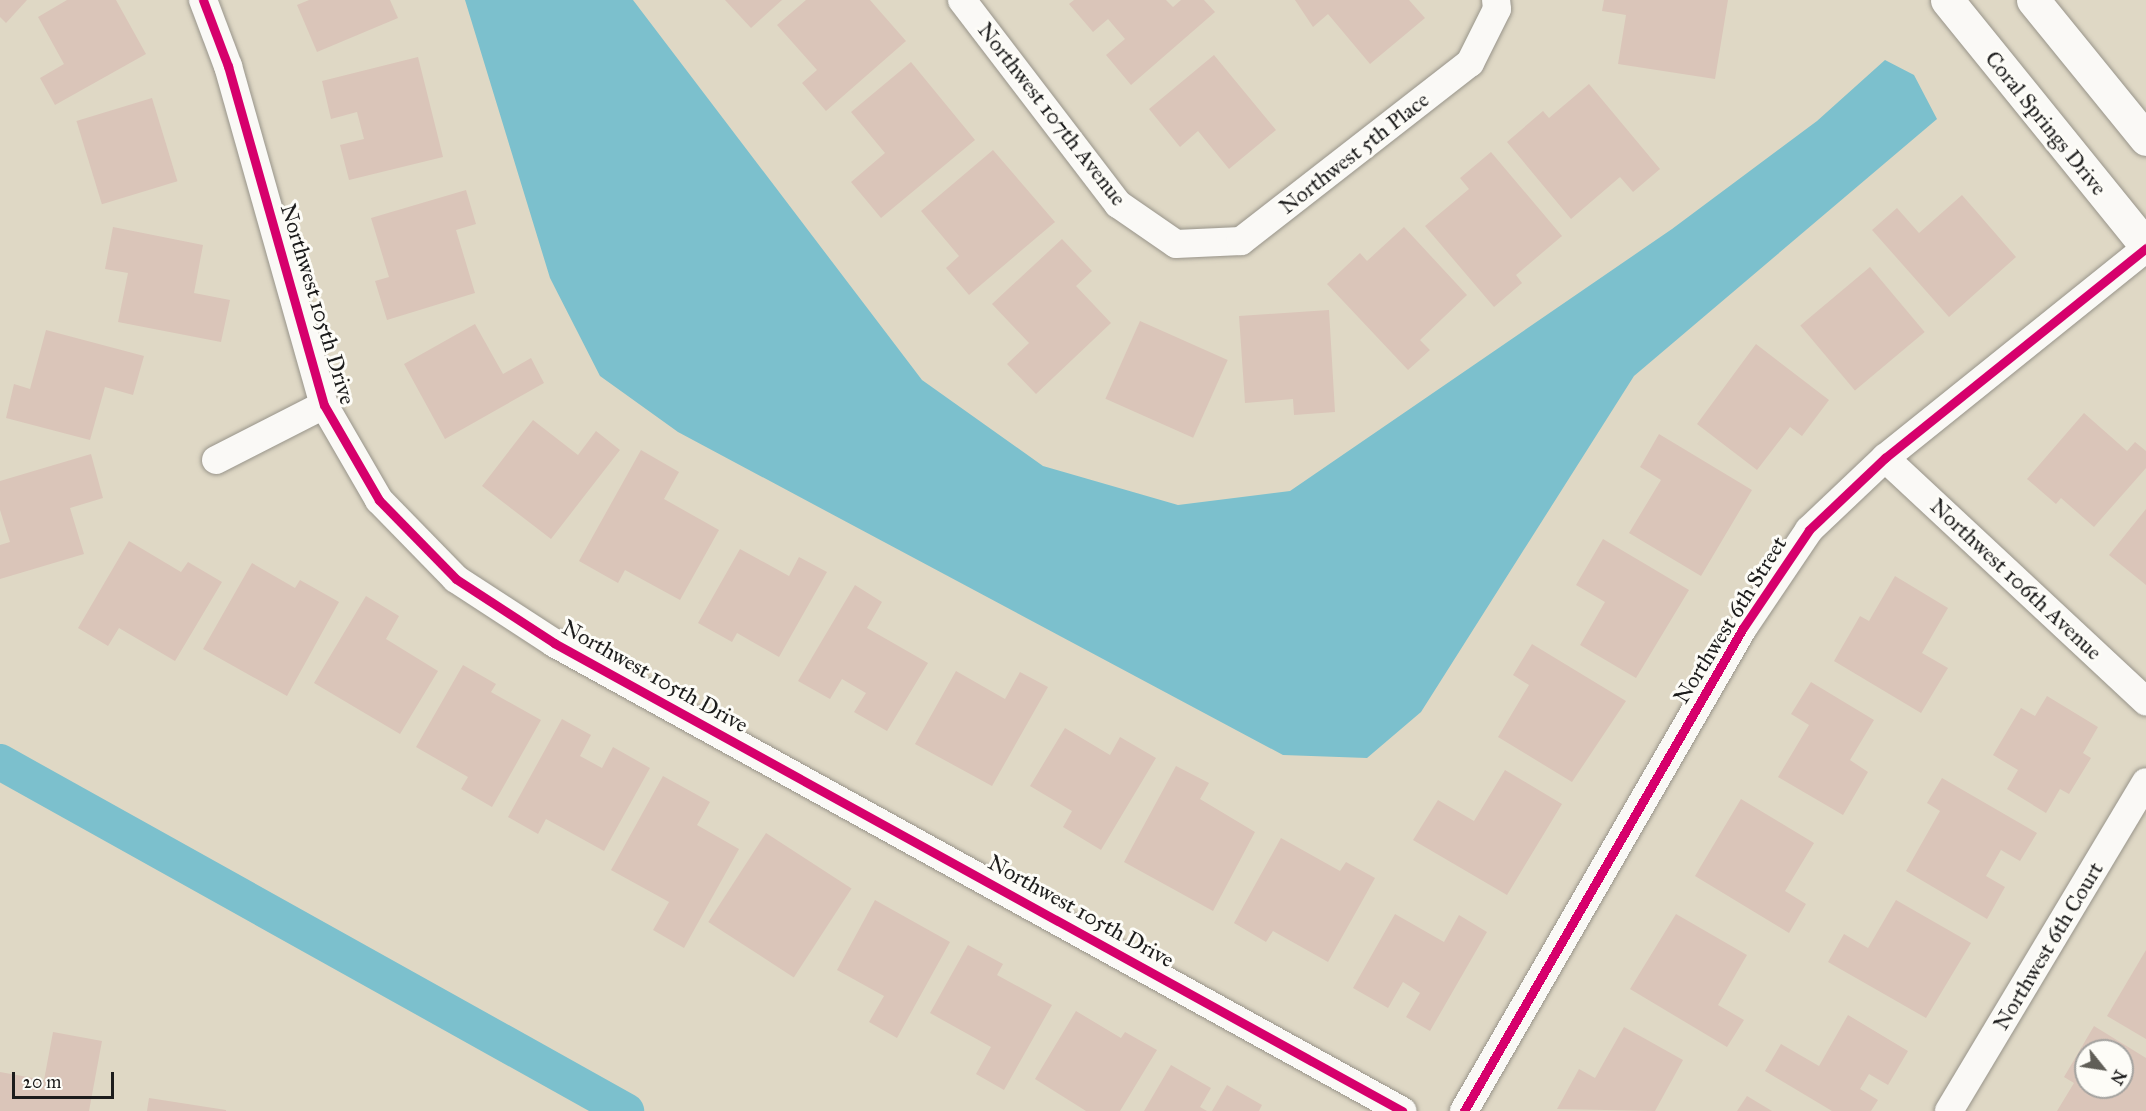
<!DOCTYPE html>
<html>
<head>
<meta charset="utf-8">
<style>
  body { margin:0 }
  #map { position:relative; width:2146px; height:1111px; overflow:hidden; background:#dfd8c5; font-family:"IM FELL Great Primer",serif }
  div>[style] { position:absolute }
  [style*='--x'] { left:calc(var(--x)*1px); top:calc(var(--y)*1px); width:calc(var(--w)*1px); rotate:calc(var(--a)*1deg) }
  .water>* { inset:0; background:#7cc0cd }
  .canal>* { height:36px; margin:-18px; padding:0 18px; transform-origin:18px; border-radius:18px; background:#7cc0cd }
  .building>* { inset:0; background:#dac5b9; transform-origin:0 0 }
  .roads { filter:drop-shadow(0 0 2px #98948a) drop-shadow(0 0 2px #98948a) }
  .street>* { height:28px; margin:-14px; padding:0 14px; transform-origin:14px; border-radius:14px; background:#faf9f6 }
  .secondary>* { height:33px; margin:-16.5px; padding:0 16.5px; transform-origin:16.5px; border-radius:16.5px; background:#faf9f6 }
  .cycleway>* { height:9px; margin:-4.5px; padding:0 4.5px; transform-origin:4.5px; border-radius:4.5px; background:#d6006c }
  span { translate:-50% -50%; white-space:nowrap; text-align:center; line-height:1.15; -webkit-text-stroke:6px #fdfcf7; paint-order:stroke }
  .street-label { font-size:22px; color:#1c1c1c }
  .north { position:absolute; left:2074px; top:1039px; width:60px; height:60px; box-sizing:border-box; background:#fdfcf7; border:2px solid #a3a29f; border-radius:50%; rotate:120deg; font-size:16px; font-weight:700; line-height:24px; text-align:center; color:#1c1c1c }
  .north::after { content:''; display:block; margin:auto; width:21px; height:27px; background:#605e57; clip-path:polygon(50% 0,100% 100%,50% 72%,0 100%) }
  .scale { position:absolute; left:12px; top:1072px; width:102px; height:27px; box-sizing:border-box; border:3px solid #1c1c1c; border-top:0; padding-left:8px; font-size:18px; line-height:21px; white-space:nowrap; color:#1c1c1c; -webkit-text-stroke:4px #fdfcf7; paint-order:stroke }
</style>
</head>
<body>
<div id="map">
  <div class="water">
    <i style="clip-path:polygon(465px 0,633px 0,922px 380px,1043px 466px,1178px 505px,1290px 491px,1672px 229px,1817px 121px,1885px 60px,1914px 75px,1937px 119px,1634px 376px,1421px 712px,1367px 758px,1283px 755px,678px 432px,600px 376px,550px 278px)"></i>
  </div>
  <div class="canal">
    <i style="--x:0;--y:762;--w:717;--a:29.14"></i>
  </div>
  <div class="building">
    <i style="clip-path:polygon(0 0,27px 0,6px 23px,0 17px)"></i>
    <i style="clip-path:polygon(67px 0,116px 0,146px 54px,55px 105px,40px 78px,64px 64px,38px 17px)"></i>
    <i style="clip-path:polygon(309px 0,390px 0,398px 18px,317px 52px,297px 5px)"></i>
    <i style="clip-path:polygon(725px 0,782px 0,751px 28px)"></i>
    <i style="clip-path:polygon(806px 0,870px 0,906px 41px,826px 111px,802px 83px,817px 70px,777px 25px)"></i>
    <i style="clip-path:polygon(1074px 0,1166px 0,1173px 7px,1181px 0,1204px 0,1215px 12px,1131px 85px,1106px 55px,1125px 39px,1108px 19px,1093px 32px,1069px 4px)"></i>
    <i style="clip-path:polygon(1295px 0,1409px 0,1425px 18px,1370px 64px,1328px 14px,1313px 27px)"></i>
    <i style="clip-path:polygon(1604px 0,1728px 0,1715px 79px,1618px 64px,1626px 15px,1602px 11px)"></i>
    <i style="clip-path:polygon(1214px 55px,1276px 130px,1229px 169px,1198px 131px,1180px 147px,1149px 109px)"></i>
    <i style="clip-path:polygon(418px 57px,443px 157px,349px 180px,340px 145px,364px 139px,357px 112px,331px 119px,322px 81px)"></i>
    <i style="clip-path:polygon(911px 62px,975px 140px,881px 218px,851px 182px,885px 153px,851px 112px)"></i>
    <i style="clip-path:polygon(1589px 84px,1660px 169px,1633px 192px,1620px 177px,1571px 219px,1507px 142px,1543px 111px,1549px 118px)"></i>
    <i style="left:152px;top:98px;width:87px;height:79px;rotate:73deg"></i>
    <i style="clip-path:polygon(993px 150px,1055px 222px,969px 295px,946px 268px,959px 256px,921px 211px)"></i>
    <i style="clip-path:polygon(1491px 152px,1562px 236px,1516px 275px,1522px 283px,1494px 307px,1425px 226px,1469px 189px,1460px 178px)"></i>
    <i style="clip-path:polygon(466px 190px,476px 224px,456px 230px,475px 293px,387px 320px,375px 281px,389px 277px,371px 218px)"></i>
    <i style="clip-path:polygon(1962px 195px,2016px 257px,1949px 317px,1872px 230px,1897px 208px,1919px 233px)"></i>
    <i style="clip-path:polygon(113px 227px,203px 245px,194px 293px,230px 300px,221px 342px,118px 322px,128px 273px,105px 269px)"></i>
    <i style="clip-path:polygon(1404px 227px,1467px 295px,1420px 340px,1430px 350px,1408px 370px,1327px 284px,1360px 253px,1367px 261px)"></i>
    <i style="clip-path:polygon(1062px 239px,1092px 271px,1076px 286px,1111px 323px,1036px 394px,1007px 364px,1029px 343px,992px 304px)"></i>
    <i style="left:1870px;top:267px;width:85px;height:91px;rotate:50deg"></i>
    <i style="clip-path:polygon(1329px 310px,1335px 412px,1294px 415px,1293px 399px,1245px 403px,1239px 316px)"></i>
    <i style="left:1140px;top:321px;width:96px;height:85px;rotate:24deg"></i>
    <i style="clip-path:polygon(475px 324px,503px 374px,531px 358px,544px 383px,445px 439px,404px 364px)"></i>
    <i style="clip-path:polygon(46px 330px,144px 356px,133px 395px,105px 387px,90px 440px,6px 418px,14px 384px,30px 389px)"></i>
    <i style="clip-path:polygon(1756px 344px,1829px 400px,1802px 436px,1790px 427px,1757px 470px,1697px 424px)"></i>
    <i style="clip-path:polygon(2084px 413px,2127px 451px,2135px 442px,2146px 451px,2146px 468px,2094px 527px,2061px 498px,2056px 504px,2027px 479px)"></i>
    <i style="clip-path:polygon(533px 420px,578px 455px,596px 431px,620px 450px,551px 539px,482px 486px)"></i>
    <i style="clip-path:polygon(1659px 434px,1752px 490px,1701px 576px,1629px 533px,1661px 480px,1640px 467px)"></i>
    <i style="clip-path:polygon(641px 450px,679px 472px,664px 499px,719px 530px,680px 600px,625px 570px,618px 583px,579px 561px)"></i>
    <i style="clip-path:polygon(91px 454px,103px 498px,70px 508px,84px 554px,0 579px,0 545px,10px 542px,0 510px,0 481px)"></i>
    <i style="clip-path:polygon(2146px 509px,2146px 585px,2109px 555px)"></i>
    <i style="clip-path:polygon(1603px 539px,1689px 590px,1636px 678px,1580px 645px,1605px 602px,1576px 585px)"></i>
    <i style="clip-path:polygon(129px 541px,181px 572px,188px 562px,222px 582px,175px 661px,119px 628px,108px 646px,78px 628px)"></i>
    <i style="clip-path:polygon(740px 549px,789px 576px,799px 557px,827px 572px,779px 657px,737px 633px,732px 642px,698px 623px)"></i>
    <i style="clip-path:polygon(252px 563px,295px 588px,300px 580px,339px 602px,287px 696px,203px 649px)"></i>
    <i style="clip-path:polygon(1895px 576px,1948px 608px,1922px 653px,1948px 668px,1921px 713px,1834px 661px,1860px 616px,1869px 621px)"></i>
    <i style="clip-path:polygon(855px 585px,882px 602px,867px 628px,928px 663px,887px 731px,854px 712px,866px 693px,842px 679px,830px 699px,798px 681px)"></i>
    <i style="clip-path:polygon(366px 596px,399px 616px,386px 639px,438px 671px,400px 734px,314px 683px)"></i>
    <i style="clip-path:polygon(1532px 644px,1626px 701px,1572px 782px,1498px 737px,1529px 685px,1513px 675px)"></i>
    <i style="clip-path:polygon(463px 665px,496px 684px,491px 692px,541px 720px,492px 807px,461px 789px,468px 777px,416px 747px)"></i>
    <i style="clip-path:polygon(956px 671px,1005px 699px,1020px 672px,1048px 687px,992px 786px,915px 744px)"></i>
    <i style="clip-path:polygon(1811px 682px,1874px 720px,1850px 760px,1868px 772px,1843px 815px,1778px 777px,1809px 725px,1791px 714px)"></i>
    <i style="clip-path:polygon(2047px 696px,2098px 727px,2083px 753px,2091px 758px,2069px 794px,2060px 789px,2046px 813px,2007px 789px,2018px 770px,1993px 755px,2021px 708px,2035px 716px)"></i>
    <i style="clip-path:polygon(562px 719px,591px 735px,580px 756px,602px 768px,613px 747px,650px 768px,604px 851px,546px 819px,538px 834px,508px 817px)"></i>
    <i style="clip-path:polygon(1065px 728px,1110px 755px,1120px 737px,1156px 758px,1101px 850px,1063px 827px,1072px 811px,1030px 786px)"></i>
    <i style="clip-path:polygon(1176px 766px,1209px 783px,1200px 799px,1255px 832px,1213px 911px,1124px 862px)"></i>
    <i style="clip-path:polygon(1505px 770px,1562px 804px,1507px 895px,1413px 840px,1438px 800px,1474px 821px)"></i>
    <i style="clip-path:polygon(663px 776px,710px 802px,697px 825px,739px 849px,684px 948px,653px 930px,669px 902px,611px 870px)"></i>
    <i style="clip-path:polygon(1942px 778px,2037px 833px,2020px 861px,2001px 850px,1986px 876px,2005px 887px,1987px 919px,1906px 871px,1940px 811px,1927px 803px)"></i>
    <i style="clip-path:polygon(1741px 799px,1814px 843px,1785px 891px,1806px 904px,1789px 933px,1695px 876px)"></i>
    <i style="left:766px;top:833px;width:102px;height:106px;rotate:33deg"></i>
    <i style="clip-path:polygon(1281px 838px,1340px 871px,1346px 862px,1375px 878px,1328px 962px,1273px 931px,1266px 942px,1234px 923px)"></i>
    <i style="clip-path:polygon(875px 900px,950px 942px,897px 1038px,869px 1022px,884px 996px,837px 970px)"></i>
    <i style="clip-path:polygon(1896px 900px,1971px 943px,1926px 1018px,1828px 962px,1844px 934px,1868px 948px)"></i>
    <i style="clip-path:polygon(1395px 914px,1444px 942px,1459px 915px,1487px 932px,1430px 1031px,1406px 1017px,1420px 993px,1403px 982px,1388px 1008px,1353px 988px)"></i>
    <i style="clip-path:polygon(1676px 914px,1747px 955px,1718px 1005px,1744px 1020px,1727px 1047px,1630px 989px)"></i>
    <i style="clip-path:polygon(968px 945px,1003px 964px,997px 975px,1052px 1005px,1004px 1090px,976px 1074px,991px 1047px,930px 1013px)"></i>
    <i style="clip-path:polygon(2146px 950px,2146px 1039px,2107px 1016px)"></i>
    <i style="clip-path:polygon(1076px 1011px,1121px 1038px,1125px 1032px,1157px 1050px,1120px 1111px,1086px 1111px,1035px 1079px)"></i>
    <i style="clip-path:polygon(1848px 1015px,1908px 1051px,1888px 1085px,1869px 1074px,1860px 1089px,1878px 1100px,1871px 1111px,1832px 1111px,1765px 1071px,1781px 1044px,1819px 1066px)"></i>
    <i style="clip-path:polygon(evenodd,2094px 1026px,2146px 1058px,2146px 1111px,2057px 1111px,2074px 1083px,2064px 1077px,2094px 1026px,2086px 1051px,2122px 1051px,2122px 1087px,2086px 1087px,2086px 1051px)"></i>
    <i style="clip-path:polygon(1624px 1027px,1683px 1060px,1655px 1111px,1557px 1109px,1579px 1069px,1595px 1078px)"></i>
    <i style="clip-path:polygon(53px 1032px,102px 1041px,89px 1111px,0 1111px,0 1072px,44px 1080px)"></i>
    <i style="clip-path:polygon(1171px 1065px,1211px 1088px,1200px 1107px,1207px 1111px,1144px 1111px)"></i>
    <i style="clip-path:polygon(1227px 1085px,1262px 1105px,1259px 1111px,1212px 1111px)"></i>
    <i style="clip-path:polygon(1747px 1096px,1772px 1111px,1737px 1111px)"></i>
    <i style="clip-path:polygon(149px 1098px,226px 1110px,226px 1111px,147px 1111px)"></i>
  </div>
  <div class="roads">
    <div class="street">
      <i style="--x:203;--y:0;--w:71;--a:69.3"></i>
      <i style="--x:228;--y:66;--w:352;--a:74.2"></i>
      <i style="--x:324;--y:405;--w:110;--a:59.9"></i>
      <i style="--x:379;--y:500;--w:110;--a:45.7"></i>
      <i style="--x:456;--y:579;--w:117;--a:33.1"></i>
      <i style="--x:554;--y:643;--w:969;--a:28.89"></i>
      <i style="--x:962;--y:0;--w:257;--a:52.6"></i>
      <i style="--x:1118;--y:204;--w:70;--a:34.6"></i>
      <i style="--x:1176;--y:244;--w:65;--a:-2.6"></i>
      <i style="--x:1241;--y:241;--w:290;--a:-37.9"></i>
      <i style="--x:1470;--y:63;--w:60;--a:-63.4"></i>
      <i style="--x:1497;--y:9;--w:9;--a:-96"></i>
      <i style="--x:1885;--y:458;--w:357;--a:43"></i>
      <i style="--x:216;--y:460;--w:121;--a:-27"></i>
      <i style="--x:1464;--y:1111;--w:558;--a:-59.99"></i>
      <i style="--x:1743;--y:628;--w:118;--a:-56"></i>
      <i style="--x:1809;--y:530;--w:105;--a:-43.5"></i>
      <i style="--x:1885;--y:458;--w:335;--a:-38.8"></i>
      <i style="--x:1949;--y:1111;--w:383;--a:-59.1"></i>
    </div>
    <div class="secondary">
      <i style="--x:1947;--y:0;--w:316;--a:51"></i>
      <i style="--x:2033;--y:0;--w:179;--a:50.9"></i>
    </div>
  </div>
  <div class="cycleway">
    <i style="--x:203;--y:0;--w:71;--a:69.3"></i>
    <i style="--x:228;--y:66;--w:352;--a:74.2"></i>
    <i style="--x:324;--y:405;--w:110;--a:59.9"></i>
    <i style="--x:379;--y:500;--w:110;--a:45.7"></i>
    <i style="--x:456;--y:579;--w:117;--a:33.1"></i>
    <i style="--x:554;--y:643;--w:969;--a:28.89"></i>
    <i style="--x:1464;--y:1111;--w:558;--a:-59.99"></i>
    <i style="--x:1743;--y:628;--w:118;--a:-56"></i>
    <i style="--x:1809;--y:530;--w:105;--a:-43.5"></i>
    <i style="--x:1885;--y:458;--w:335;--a:-38.8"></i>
  </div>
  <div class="street-label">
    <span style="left:1052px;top:114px;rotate:52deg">Northwest 107th Avenue</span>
    <span style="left:2046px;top:123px;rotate:51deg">Coral Springs Drive</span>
    <span style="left:1354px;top:153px;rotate:-38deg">Northwest 5th Place</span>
    <span style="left:318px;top:304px;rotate:73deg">Northwest 105th Drive</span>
    <span style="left:2016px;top:579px;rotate:43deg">Northwest 106th Avenue</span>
    <span style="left:1730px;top:620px;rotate:-58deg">Northwest 6th Street</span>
    <span style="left:655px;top:676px;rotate:29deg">Northwest 105th Drive</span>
    <span style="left:1081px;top:911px;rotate:29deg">Northwest 105th Drive</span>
    <span style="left:2048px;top:946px;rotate:-59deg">Northwest 6th Court</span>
  </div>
  <div class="north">N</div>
  <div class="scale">20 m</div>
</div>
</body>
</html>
